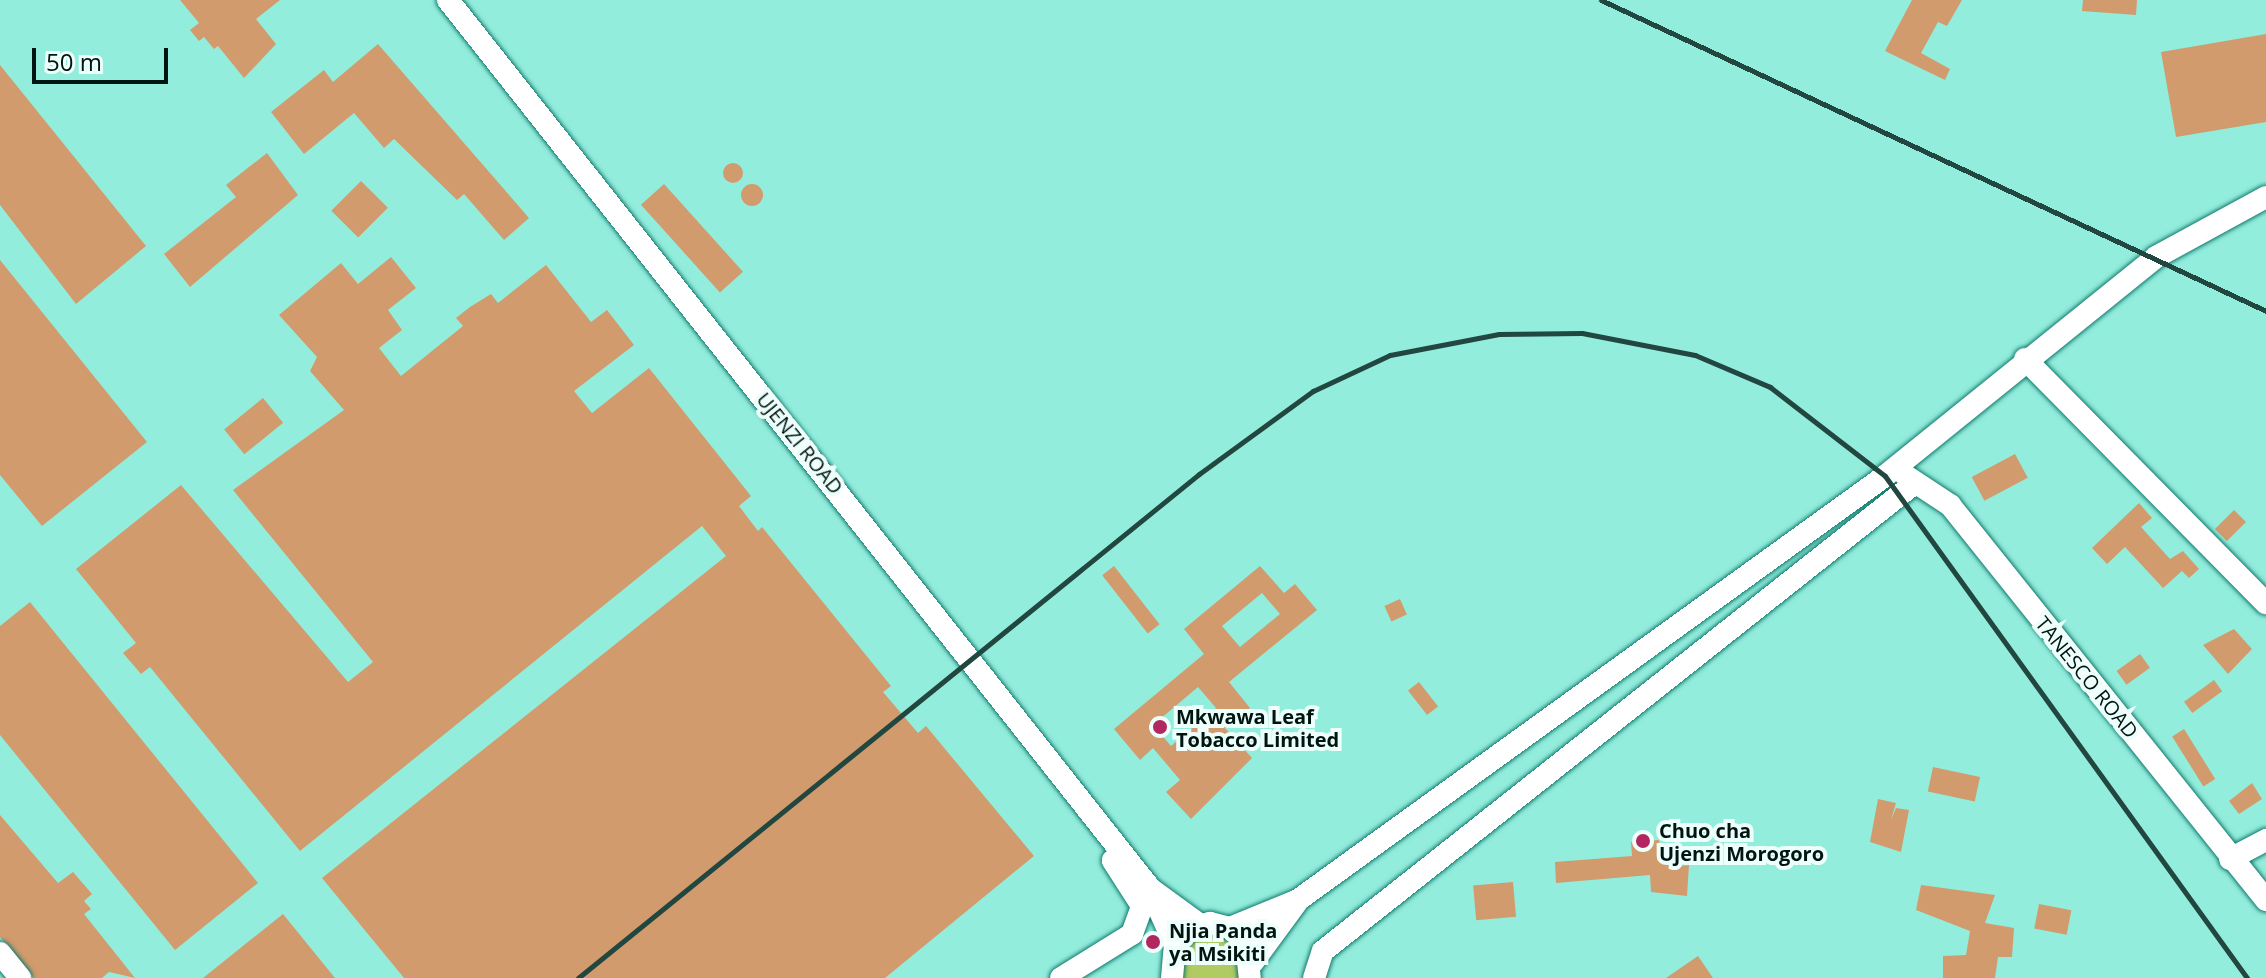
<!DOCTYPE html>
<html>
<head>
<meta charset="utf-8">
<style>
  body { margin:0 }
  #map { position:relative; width:2266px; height:978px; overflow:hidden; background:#93eddd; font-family:"Open Sans",sans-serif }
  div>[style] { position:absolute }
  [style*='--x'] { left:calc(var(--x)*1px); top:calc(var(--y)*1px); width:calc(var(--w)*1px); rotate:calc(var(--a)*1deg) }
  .green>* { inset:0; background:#b1cb63 }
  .building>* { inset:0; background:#d29b6d; transform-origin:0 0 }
  .round { border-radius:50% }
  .roads { filter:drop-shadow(0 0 2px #0f7a6c) drop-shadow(0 0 2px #0f7a6c) }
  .minor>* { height:22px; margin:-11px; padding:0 11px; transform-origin:11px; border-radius:11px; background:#fff }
  .rail>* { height:5px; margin:-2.5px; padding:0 2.5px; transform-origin:2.5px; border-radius:2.5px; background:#224640 }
  .dots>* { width:22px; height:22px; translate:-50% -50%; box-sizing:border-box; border:4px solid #eefefb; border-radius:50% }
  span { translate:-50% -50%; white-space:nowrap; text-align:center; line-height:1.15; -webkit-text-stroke:8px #eefefb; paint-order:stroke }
  .street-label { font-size:20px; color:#001511 }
  .poi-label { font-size:20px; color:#001511; font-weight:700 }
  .left { translate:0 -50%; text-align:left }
  .scale { position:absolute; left:32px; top:48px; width:136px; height:36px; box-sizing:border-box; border:4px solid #001511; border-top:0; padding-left:10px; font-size:24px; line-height:28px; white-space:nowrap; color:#001511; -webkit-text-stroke:6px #eefefb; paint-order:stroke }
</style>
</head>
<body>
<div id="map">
  <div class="green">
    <i style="clip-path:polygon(1205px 931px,1226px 935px,1241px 951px,1239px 978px,1181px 978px,1180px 949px)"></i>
  </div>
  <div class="building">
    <i style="clip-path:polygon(180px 0,280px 0,256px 19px,276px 44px,244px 78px,218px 46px,214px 49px,204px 37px,199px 41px,190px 30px,199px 23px)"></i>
    <i style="clip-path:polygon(1912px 0,1962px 0,1947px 26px,1938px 22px,1921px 53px,1950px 69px,1945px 80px,1885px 51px)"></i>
    <i style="clip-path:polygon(2083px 0,2137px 0,2136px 15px,2082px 11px)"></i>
    <i style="clip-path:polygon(2266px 34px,2266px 122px,2176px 137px,2161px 52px)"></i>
    <i style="clip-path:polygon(378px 44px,529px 218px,504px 240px,464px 194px,457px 200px,394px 139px,384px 148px,354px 113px,304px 154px,271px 112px,324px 70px,333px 82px)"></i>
    <i style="clip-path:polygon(0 65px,146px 246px,76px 304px,0 205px)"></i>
    <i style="clip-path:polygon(267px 153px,298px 195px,190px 287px,164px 254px,236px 197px,226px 185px)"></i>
    <i class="round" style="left:723px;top:163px;width:20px;height:20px"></i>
    <i style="left:361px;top:181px;width:38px;height:42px;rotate:45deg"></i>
    <i style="left:664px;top:184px;width:118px;height:31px;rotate:48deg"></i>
    <i class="round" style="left:741px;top:184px;width:22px;height:22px"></i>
    <i style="clip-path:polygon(391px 257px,416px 288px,388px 310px,402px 330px,379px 348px,401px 376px,463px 326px,456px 318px,470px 307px,491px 294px,498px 303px,546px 265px,591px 322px,607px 310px,634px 345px,574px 391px,592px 413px,649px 368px,751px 496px,739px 506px,758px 531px,762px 527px,891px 686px,883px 692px,918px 733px,926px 726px,1034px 856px,885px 978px,404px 978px,322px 878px,726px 556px,702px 526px,300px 851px,150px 667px,141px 674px,123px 653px,136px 643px,76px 569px,181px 485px,348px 682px,373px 662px,233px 490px,344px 410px,310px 371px,317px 357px,279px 315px,341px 263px,358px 284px)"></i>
    <i style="clip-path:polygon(0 260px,147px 442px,42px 526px,0 475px)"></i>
    <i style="left:263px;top:398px;width:32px;height:50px;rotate:51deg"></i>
    <i style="left:2015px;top:454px;width:27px;height:49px;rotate:62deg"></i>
    <i style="clip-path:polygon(2139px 503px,2152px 518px,2141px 527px,2170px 559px,2183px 551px,2199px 569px,2189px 578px,2182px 571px,2163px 588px,2125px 547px,2107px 564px,2092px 548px)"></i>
    <i style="left:2234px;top:510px;width:17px;height:27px;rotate:45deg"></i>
    <i style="left:1114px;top:566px;width:74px;height:15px;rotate:52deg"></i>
    <i style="clip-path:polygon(evenodd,1260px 566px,1284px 593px,1295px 584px,1317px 610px,1229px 682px,1250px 708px,1225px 728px,1252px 758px,1191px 819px,1166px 792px,1180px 780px,1153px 748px,1140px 760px,1114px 729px,1204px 654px,1184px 629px,1260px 566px,1262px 593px,1280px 614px,1240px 647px,1222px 626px,1262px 593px,1260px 566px,1198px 687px,1216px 708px,1171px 746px,1153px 725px,1198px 687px)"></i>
    <i style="left:1400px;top:599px;width:17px;height:17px;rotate:66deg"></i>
    <i style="clip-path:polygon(30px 602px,258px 883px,175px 950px,0 735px,0 626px)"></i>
    <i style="clip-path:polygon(2234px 629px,2252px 649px,2228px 674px,2203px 645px)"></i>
    <i style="left:2140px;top:654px;width:17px;height:29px;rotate:54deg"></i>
    <i style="left:2214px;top:680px;width:14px;height:37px;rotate:54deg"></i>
    <i style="left:1419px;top:682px;width:31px;height:14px;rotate:52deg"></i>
    <i style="left:2184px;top:729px;width:59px;height:14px;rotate:58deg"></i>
    <i style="left:1933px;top:767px;width:48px;height:25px;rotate:12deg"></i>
    <i style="clip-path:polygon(2252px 783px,2262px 799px,2239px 814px,2229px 801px)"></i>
    <i style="clip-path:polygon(1878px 799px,1896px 803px,1891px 820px,1896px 808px,1909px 810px,1901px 852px,1870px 842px)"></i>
    <i style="clip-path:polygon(0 815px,58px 883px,73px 872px,92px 894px,84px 901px,91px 909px,84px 914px,135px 978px,109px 972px,102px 978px,34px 978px,0 937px)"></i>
    <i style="clip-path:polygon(1659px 840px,1660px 855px,1679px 853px,1680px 866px,1689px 865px,1687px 896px,1651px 892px,1650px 875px,1556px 883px,1555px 862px,1632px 856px,1631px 842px)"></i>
    <i style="left:1513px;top:882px;width:35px;height:40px;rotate:85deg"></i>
    <i style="clip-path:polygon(1921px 885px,1995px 895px,1985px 923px,2014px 928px,2012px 957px,1998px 957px,1995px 978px,1943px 978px,1943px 956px,1966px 955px,1970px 931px,1916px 910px)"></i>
    <i style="left:2039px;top:904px;width:33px;height:25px;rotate:11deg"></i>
    <i style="clip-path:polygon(283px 914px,335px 978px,203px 978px)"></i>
    <i style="clip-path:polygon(1698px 956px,1713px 978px,1666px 978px)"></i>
  </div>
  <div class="roads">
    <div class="minor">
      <i style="--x:448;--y:0;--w:1131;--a:51.68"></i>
      <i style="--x:1149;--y:887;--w:64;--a:65.9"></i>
      <i style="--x:2025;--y:359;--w:343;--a:45.4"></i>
      <i style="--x:1906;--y:476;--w:53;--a:33.4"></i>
      <i style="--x:1950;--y:505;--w:506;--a:51.34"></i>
      <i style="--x:2230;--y:859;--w:41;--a:-27.8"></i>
      <i style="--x:1152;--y:890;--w:59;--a:36.1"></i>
      <i style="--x:1230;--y:928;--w:74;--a:-22.4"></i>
      <i style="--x:1298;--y:900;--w:724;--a:-35.84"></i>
      <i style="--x:1885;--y:476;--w:348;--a:-38.9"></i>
      <i style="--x:2156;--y:257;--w:125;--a:-28.6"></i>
      <i style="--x:0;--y:953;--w:32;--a:51"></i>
      <i style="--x:1253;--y:962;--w:74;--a:-53.7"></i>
      <i style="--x:1061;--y:978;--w:84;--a:-31.8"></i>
      <i style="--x:1132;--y:934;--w:30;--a:-70"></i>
      <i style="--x:1142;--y:906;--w:54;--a:-122.8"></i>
      <i style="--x:1172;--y:978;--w:33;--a:-85"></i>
      <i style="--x:1175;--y:945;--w:22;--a:-47"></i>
      <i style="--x:1190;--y:929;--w:21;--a:-17"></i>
      <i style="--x:1210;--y:923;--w:21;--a:14"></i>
      <i style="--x:1230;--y:928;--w:21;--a:41"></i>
      <i style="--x:1246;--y:942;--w:36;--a:84"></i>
      <i style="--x:1314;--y:978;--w:28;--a:-72"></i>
      <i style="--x:1323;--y:951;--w:755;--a:-38.33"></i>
    </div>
  </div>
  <div class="rail">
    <i style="--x:1601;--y:0;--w:734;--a:25.06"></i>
    <i style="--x:578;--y:978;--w:800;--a:-39.06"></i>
    <i style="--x:1199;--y:474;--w:141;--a:-36.1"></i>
    <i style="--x:1313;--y:391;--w:85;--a:-25.1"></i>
    <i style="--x:1390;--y:355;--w:111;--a:-10.9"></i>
    <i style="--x:1499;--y:334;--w:83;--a:-0.7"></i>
    <i style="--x:1582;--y:333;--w:115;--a:11"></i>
    <i style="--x:1695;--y:355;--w:82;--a:23.1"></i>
    <i style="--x:1770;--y:387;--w:145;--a:37.7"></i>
    <i style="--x:1885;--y:476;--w:619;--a:54.2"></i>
  </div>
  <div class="dots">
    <i style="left:1160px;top:727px;background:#b32761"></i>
    <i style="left:1643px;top:841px;background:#b32761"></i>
    <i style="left:1153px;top:942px;background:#b32761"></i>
  </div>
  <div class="street-label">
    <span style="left:800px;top:443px;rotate:51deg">UJENZI ROAD</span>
    <span style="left:2087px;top:677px;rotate:51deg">TANESCO ROAD</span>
  </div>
  <div class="poi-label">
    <span class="left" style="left:1176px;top:728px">Mkwawa Leaf<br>Tobacco Limited</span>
    <span class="left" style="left:1659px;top:842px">Chuo cha<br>Ujenzi Morogoro</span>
    <span class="left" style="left:1169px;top:942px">Njia Panda<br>ya Msikiti</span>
  </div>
  <div class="scale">50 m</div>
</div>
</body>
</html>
